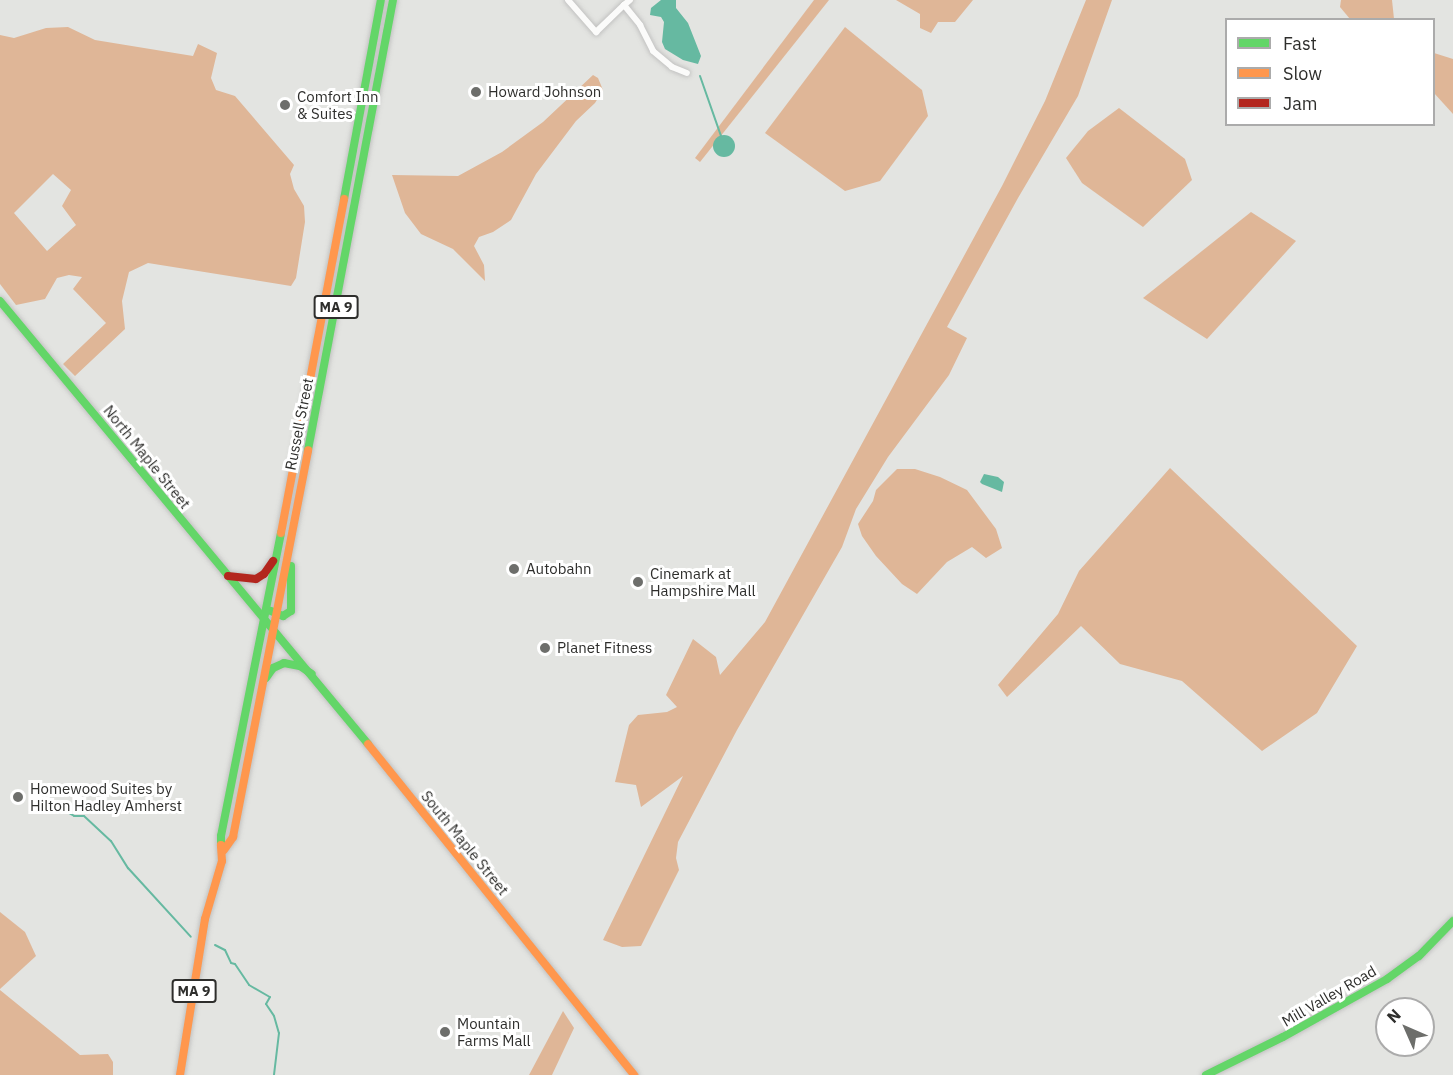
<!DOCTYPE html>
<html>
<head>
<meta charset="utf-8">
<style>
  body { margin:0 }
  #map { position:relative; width:1453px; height:1075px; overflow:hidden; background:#e3e4e1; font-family:"IBM Plex Sans",sans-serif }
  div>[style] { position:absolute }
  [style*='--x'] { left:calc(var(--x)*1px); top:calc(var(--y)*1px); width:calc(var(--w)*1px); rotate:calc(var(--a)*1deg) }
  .forest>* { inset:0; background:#dfb697 }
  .water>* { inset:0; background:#66b9a1 }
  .round { border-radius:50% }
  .stream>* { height:2px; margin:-1px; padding:0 1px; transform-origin:1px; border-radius:1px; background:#66b9a1 }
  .roads { filter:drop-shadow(0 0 2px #c2c2c1) drop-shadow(0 0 2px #c2c2c1) }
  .street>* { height:6px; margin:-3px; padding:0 3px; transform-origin:3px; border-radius:3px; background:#fbfbfa }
  .fast>* { height:8px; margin:-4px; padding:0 4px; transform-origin:4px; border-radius:4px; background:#63d668 }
  .slow>* { height:8px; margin:-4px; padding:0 4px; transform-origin:4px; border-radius:4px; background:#ff974d }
  .jam>* { height:8px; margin:-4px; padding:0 4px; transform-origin:4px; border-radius:4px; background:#b3261e }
  .dots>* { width:16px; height:16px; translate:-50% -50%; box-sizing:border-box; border:3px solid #fff; border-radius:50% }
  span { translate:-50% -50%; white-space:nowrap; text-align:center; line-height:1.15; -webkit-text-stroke:6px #fff; paint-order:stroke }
  .shield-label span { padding:2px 4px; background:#fff; border:2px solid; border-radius:4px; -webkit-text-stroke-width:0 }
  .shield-label { font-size:14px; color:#2e2e2c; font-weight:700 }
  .poi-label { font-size:15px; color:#2e2e2c }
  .left { translate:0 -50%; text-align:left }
  .street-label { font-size:15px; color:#2e2e2c }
  .legend { position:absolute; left:1225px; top:18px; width:210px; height:108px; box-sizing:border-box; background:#fff; border:2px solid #ababab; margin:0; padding:8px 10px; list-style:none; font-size:18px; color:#2e2e2c }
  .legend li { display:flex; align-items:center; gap:12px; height:30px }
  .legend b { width:30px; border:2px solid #ababab }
  .north { position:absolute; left:1375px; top:997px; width:60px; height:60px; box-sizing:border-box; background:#fff; border:2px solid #ababab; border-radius:50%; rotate:315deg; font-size:16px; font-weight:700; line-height:24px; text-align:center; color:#2e2e2c }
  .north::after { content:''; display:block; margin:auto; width:21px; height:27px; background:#6d6e6b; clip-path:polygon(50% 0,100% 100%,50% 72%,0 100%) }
</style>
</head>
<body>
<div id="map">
  <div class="forest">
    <i style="clip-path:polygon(814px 0,829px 0,700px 162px,695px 158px)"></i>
    <i style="clip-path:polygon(896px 0,973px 0,955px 22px,938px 22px,931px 33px,920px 28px,920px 14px)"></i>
    <i style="clip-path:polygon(1086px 0,1112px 0,1078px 96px,1018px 198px,947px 327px,967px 338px,949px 375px,888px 457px,856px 509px,842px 547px,737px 730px,678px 842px,676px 858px,679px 870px,641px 946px,622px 947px,603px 940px,683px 776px,641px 807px,636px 785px,615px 782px,629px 725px,638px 715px,667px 712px,677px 707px,666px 695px,693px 639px,716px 657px,720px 675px,765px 622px,1002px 186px,1045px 101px)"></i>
    <i style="clip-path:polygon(1341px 0,1392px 0,1394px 19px,1350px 19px,1340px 7px)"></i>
    <i style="clip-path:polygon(evenodd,68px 27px,95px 40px,193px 56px,198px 44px,217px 53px,211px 78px,216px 90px,235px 96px,294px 165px,290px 174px,294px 189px,304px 206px,305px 222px,296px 278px,291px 286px,148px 263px,129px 272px,122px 301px,125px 329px,75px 376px,63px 364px,106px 323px,73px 289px,82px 277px,69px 275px,57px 278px,45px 299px,16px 305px,0 284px,0 35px,14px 38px,46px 28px,68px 27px,53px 174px,71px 190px,62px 206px,76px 225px,47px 251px,14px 213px,53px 174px)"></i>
    <i style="clip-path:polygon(845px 27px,922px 90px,928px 116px,880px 181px,845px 191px,765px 133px)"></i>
    <i style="clip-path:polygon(1434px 53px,1453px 59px,1453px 114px,1434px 93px)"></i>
    <i style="clip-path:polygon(593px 75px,598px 78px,603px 90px,595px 103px,576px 121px,536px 174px,511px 220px,493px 232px,479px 237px,474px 246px,484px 265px,485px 281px,453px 249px,421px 234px,405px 213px,392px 175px,458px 176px,502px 152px,543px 122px)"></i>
    <i style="clip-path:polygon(1119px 108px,1185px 159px,1192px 180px,1143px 227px,1082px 183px,1066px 158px,1088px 131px)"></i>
    <i style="clip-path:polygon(1251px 212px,1296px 241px,1207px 339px,1143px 298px)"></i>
    <i style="clip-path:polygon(1170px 468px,1357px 646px,1317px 713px,1262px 751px,1182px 681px,1120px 664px,1081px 626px,1007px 697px,998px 685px,1058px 614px,1079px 571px)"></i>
    <i style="clip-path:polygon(897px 469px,915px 469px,940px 477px,967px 490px,996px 529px,1002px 548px,986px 558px,972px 547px,947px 562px,917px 594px,902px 584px,876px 556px,862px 536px,858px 524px,873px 501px,876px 490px)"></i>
    <i style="clip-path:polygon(0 912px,25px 932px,36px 956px,0 989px)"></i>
    <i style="clip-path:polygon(0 990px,80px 1055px,108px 1054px,113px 1062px,113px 1075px,0 1075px)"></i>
    <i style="clip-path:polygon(563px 1011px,574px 1028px,552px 1075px,529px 1075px)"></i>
  </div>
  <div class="water">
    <i style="clip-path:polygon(661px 0,676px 0,676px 8px,688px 23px,701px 56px,698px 64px,683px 60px,665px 49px,662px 42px,664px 22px,661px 17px,650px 15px,651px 8px)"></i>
    <i class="round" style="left:713px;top:135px;width:22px;height:22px"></i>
    <i style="clip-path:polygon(984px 474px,998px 477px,1004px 482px,1002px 492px,982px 484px,980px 482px)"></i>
  </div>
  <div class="stream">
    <i style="--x:700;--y:76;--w:64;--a:70.7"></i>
    <i style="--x:58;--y:807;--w:18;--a:29"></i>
    <i style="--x:74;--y:816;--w:10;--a:0"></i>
    <i style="--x:84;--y:816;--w:37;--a:43"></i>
    <i style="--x:111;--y:841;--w:32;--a:58"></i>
    <i style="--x:128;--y:868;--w:93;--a:47.6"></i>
    <i style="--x:215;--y:945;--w:11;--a:27"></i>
    <i style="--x:225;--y:950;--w:14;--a:65"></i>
    <i style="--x:231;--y:963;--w:4;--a:14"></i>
    <i style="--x:235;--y:964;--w:25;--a:56"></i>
    <i style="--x:249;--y:985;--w:24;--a:30"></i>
    <i style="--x:270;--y:997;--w:8;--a:120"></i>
    <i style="--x:266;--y:1004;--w:14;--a:56"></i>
    <i style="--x:274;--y:1016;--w:18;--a:74"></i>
    <i style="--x:279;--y:1033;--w:42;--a:96.8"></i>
  </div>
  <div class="roads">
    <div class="street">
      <i style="--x:568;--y:0;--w:43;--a:48.8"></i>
      <i style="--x:596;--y:32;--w:39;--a:-44"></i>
      <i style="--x:630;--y:0;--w:8;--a:140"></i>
      <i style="--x:624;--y:5;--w:26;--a:51"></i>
      <i style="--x:640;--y:25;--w:29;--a:63"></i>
      <i style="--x:653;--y:51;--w:25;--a:40"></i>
      <i style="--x:672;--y:67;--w:16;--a:22"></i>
    </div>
    <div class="fast">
      <i style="--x:344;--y:199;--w:202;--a:-79.5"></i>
      <i style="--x:0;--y:301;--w:576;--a:50.28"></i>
      <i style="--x:308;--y:450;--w:458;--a:-79.3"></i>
      <i style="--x:271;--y:611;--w:13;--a:23"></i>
      <i style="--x:283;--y:616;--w:9;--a:-32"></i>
      <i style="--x:291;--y:611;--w:45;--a:-90"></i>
      <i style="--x:266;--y:678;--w:12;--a:-55"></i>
      <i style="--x:273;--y:668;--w:12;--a:-24"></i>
      <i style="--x:284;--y:663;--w:16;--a:11"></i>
      <i style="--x:300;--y:666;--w:14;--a:34"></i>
      <i style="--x:221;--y:845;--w:9;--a:-90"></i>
      <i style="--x:221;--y:836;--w:309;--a:-78.8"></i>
      <i style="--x:1206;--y:1075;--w:86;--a:-26.3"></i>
      <i style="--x:1283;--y:1037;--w:119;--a:-29.1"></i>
      <i style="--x:1387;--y:979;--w:39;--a:-36"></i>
      <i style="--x:1419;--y:956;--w:49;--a:-45.8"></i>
    </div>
    <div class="slow">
      <i style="--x:281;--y:533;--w:340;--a:-79.3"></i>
      <i style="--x:368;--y:744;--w:425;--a:51.2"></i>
      <i style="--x:224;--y:850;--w:16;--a:-55"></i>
      <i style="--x:233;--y:837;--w:394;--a:-79"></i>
      <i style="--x:180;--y:1075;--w:158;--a:-80.9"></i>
      <i style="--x:205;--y:919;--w:60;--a:-73.7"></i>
      <i style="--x:222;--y:861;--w:16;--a:-94"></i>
    </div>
    <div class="jam">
      <i style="--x:228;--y:576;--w:28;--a:6"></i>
      <i style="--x:256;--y:579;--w:9;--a:-32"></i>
      <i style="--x:264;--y:574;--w:16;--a:-55"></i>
    </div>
  </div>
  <div class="dots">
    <i style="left:476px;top:92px;background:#6d6e6b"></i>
    <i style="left:285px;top:105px;background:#6d6e6b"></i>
    <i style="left:514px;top:569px;background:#6d6e6b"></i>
    <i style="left:638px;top:582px;background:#6d6e6b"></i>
    <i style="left:545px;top:648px;background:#6d6e6b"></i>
    <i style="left:18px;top:797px;background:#6d6e6b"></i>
    <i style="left:445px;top:1032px;background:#6d6e6b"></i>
  </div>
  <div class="shield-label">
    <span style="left:336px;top:307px">MA 9</span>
    <span style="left:194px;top:991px">MA 9</span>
  </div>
  <div class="poi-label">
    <span class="left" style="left:488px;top:92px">Howard Johnson</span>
    <span class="left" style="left:297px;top:105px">Comfort Inn<br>&amp; Suites</span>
    <span class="left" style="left:526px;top:569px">Autobahn</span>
    <span class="left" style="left:650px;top:582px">Cinemark at<br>Hampshire Mall</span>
    <span class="left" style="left:557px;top:648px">Planet Fitness</span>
    <span class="left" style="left:30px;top:797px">Homewood Suites by<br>Hilton Hadley Amherst</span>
    <span class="left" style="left:457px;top:1032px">Mountain<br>Farms Mall</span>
  </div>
  <div class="street-label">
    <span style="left:299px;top:424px;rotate:-79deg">Russell Street</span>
    <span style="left:147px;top:457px;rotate:51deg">North Maple Street</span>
    <span style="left:465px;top:843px;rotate:51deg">South Maple Street</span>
    <span style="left:1329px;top:996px;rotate:-30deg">Mill Valley Road</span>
  </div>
  <ul class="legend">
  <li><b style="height:8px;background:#63d668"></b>Fast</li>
  <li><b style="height:8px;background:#ff974d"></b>Slow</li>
  <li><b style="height:8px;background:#b3261e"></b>Jam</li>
  </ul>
  <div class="north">N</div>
</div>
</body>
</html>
